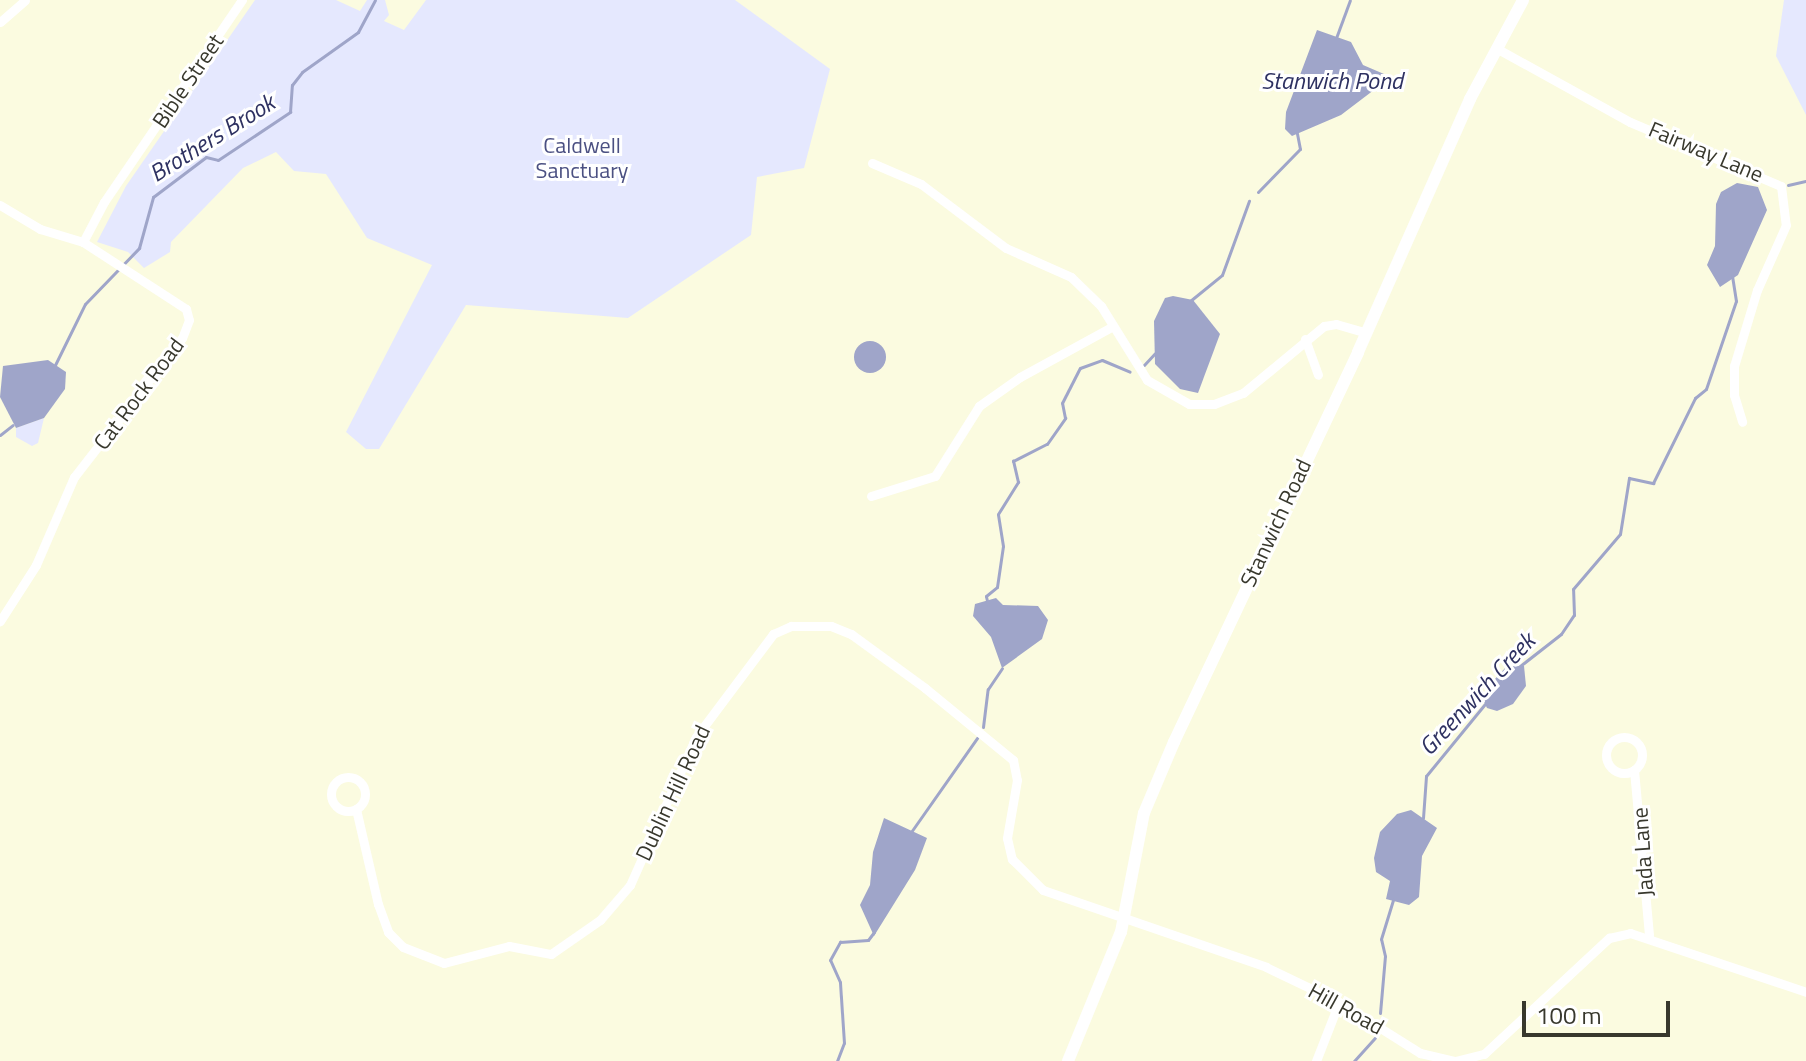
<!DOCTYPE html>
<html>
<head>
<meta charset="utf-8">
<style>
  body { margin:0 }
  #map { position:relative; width:1806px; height:1061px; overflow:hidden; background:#fbfbe0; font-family:"Titillium Web",sans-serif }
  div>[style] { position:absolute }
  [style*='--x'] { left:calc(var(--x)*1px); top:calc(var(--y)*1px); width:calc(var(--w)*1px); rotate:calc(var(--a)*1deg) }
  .green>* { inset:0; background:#e5e8fe }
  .water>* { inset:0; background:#9fa5c9 }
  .round { border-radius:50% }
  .stream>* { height:3px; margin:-1.5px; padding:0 1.5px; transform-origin:1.5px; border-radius:1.5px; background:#9fa5c9 }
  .minor>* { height:9px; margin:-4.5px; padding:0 4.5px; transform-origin:4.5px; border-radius:4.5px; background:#fff }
  .minor>.ring { margin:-4.5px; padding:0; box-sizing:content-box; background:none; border:9px solid #fff; border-radius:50% }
  .tertiary>* { height:12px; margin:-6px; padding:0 6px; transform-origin:6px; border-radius:6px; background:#fff }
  span { translate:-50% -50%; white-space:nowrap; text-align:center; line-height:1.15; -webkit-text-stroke:6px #fff; paint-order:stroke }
  .street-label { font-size:22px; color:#38382d }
  .park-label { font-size:22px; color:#4b5082 }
  .water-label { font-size:24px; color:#2e3161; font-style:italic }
  .scale { position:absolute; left:1522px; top:1001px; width:148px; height:36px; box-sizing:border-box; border:4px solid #38382d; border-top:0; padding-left:10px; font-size:24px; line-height:28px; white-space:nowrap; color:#38382d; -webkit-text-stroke:6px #fff; paint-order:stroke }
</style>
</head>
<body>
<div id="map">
  <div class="green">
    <i style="clip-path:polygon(255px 0,336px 0,360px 11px,367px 0,385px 0,389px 15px,384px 21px,404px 30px,426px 0,735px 0,830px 69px,804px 168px,757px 177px,751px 235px,628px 318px,466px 305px,379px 449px,366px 449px,346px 432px,432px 265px,367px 238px,326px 174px,294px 171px,276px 152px,243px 168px,171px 242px,170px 252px,144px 268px,128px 252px,97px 242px,126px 186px)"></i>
    <i style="clip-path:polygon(1784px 0,1806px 0,1806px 115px,1776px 56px)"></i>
    <i style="clip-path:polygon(44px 418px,38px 443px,32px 446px,16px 437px,16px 428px)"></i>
  </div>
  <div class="water">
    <i style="clip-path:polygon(1317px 30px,1351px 42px,1363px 65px,1391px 77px,1341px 115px,1292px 136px,1285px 129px,1286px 112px)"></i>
    <i style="clip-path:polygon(1737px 183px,1758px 187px,1767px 210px,1738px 275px,1720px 287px,1707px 265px,1715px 246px,1716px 204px,1721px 192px)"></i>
    <i style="clip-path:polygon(1173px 296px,1193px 300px,1220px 334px,1198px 393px,1180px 389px,1155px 364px,1154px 321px,1165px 298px)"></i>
    <i class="round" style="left:854px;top:341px;width:32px;height:32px"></i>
    <i style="clip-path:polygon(48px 360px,66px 372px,65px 389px,44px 418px,16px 428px,0 397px,3px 366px)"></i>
    <i style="clip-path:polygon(996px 598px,1003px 605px,1038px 606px,1048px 620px,1042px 639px,1002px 668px,991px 637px,973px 616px,975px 604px)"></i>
    <i style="clip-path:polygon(1507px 666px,1524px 666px,1526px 686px,1513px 704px,1497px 711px,1487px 708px,1484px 702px,1494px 680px)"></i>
    <i style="clip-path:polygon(1411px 810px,1437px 828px,1422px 856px,1419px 897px,1409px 905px,1386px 899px,1390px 881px,1376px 872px,1374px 858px,1380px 832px,1397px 814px)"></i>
    <i style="clip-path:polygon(884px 818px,927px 838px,915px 870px,874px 936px,860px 905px,870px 885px,873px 852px)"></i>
  </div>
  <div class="stream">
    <i style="--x:1336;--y:38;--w:40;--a:-69.8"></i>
    <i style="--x:1788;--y:185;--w:18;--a:-13"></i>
    <i style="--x:1258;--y:192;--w:60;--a:-45.7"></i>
    <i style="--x:1300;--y:149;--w:16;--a:-101"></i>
    <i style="--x:1190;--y:301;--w:41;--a:-39.1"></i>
    <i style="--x:1222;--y:275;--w:79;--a:-70"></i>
    <i style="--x:1144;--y:365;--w:16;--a:-47"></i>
    <i style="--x:54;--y:367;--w:70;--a:-63.8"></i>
    <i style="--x:85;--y:304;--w:78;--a:-46"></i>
    <i style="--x:139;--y:248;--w:53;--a:-74.6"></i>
    <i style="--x:153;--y:197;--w:66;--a:-37"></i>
    <i style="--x:206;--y:157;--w:12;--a:14"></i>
    <i style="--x:218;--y:160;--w:87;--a:-33.7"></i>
    <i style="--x:290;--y:112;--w:27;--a:-86"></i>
    <i style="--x:292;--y:85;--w:16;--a:-52"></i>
    <i style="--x:302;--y:72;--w:69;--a:-35.5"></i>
    <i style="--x:358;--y:32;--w:36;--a:-62"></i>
    <i style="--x:0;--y:435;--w:16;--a:-38"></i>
    <i style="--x:988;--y:605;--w:9;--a:-103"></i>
    <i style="--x:986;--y:596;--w:14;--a:-39"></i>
    <i style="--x:997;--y:587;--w:41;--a:-81.7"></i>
    <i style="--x:1003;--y:546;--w:32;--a:-99"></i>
    <i style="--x:998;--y:514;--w:38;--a:-58"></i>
    <i style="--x:1018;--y:482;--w:22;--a:-103"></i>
    <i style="--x:1013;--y:461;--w:38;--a:-27"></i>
    <i style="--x:1047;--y:444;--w:32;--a:-55"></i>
    <i style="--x:1065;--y:418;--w:15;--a:-101"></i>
    <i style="--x:1062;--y:403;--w:39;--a:-63"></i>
    <i style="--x:1080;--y:368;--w:23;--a:-20"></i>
    <i style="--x:1102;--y:360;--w:30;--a:23"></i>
    <i style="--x:1520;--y:666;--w:52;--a:-38"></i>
    <i style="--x:1561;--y:634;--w:23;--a:-56"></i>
    <i style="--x:1574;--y:615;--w:26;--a:-92"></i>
    <i style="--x:1573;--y:589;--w:72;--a:-49.5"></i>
    <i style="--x:1620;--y:534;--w:57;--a:-80.9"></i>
    <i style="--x:1629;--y:478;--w:25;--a:12"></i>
    <i style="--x:1653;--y:483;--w:95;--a:-63.7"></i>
    <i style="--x:1695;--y:398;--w:14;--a:-39"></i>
    <i style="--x:1706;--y:389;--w:93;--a:-71.2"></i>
    <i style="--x:1736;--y:301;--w:25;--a:-99"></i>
    <i style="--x:983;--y:727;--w:38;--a:-83"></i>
    <i style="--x:988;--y:689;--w:25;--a:-56"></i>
    <i style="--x:1423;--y:818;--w:42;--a:-85.9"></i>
    <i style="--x:1426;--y:776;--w:93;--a:-50.7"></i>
    <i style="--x:911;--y:832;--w:115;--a:-54.9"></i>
    <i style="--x:1380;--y:1013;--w:57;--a:-85"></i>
    <i style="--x:1385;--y:956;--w:17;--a:-103"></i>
    <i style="--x:1381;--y:939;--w:41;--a:-72.9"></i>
    <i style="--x:837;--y:1061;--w:19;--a:-69"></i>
    <i style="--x:844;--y:1043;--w:61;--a:-93.8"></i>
    <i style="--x:840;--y:982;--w:24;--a:-114"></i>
    <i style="--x:830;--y:960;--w:21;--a:-61"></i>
    <i style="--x:840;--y:942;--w:28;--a:-4"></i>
    <i style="--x:868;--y:940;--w:10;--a:-53"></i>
    <i style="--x:1354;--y:1061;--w:31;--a:-48"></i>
  </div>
  <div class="minor">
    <i style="--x:0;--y:22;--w:33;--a:-41"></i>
    <i style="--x:1496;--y:48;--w:153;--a:28.9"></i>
    <i style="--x:1630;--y:122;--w:164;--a:23"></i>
    <i style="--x:1781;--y:186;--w:39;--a:83"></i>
    <i style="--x:1786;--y:225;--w:71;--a:114"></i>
    <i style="--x:1757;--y:290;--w:79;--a:106.8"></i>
    <i style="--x:1734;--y:366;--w:29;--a:90"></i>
    <i style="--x:1734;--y:395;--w:28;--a:73"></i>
    <i style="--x:872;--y:163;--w:53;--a:23.2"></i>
    <i style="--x:921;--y:184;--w:106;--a:37"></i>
    <i style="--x:1006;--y:248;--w:71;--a:24"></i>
    <i style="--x:1071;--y:277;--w:42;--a:44"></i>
    <i style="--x:1101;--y:306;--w:87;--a:58.1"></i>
    <i style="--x:1147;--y:380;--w:48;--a:29.7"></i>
    <i style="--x:1189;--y:404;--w:25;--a:0"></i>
    <i style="--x:1214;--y:404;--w:31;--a:-21"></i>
    <i style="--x:1243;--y:393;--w:105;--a:-39.6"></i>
    <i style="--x:1324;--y:326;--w:12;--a:-9"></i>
    <i style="--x:1336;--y:324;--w:32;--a:16"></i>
    <i style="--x:0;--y:205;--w:47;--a:31"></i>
    <i style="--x:40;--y:229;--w:45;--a:16.8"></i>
    <i style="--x:83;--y:242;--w:123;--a:33"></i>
    <i style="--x:186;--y:309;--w:11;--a:75"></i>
    <i style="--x:189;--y:320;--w:19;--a:111"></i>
    <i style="--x:182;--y:338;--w:176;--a:127.8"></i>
    <i style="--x:74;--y:477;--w:96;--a:113.4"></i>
    <i style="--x:36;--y:565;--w:67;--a:122.7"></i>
    <i style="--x:83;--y:242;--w:45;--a:-62.3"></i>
    <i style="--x:104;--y:202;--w:245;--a:-55.7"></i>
    <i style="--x:1305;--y:339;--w:38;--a:70"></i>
    <i style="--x:871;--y:496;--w:67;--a:-17.4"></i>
    <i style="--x:935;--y:476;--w:83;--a:-57.8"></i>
    <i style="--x:979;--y:406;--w:50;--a:-35.3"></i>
    <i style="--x:1020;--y:377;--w:106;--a:-28.7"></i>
    <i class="ring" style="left:1606px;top:737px;width:27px;height:27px"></i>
    <i style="--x:1634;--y:770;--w:167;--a:84.8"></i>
    <i class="ring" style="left:331px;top:777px;width:25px;height:25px"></i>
    <i style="--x:356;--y:809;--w:98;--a:77"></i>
    <i style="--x:378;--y:904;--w:30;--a:70"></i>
    <i style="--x:388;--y:932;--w:21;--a:45"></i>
    <i style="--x:403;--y:947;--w:44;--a:21.3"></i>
    <i style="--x:444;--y:963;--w:67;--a:-14.7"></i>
    <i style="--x:509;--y:946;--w:43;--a:10.8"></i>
    <i style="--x:551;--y:954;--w:60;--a:-34.8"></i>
    <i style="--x:600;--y:920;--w:46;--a:-49.4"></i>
    <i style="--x:630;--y:885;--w:162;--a:-66"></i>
    <i style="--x:696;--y:737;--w:129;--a:-53.2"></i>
    <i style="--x:773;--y:634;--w:20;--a:-24"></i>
    <i style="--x:791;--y:626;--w:40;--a:0"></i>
    <i style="--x:831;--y:626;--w:22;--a:22"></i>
    <i style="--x:851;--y:634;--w:92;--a:36.1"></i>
    <i style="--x:925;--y:688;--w:114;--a:39.3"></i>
    <i style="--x:1013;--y:760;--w:20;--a:79"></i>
    <i style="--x:1017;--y:780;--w:59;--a:99.8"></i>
    <i style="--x:1007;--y:838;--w:22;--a:77"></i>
    <i style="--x:1012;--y:859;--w:44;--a:45"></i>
    <i style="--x:1043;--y:890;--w:236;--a:19"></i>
    <i style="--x:1266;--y:967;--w:81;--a:25.6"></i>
    <i style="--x:1339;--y:1002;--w:96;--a:32.2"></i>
    <i style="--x:1420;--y:1053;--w:36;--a:13"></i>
    <i style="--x:1455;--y:1061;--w:30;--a:-14"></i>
    <i style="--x:1484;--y:1054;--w:171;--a:-42.9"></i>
    <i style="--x:1609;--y:938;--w:22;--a:-13"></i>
    <i style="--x:1630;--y:933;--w:186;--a:18.5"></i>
    <i style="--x:1316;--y:1061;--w:63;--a:-68.7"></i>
  </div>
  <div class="tertiary">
    <i style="--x:1068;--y:1061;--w:139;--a:-67.7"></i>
    <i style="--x:1121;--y:932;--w:121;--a:-79.1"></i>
    <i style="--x:1144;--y:813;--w:77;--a:-67.1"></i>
    <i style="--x:1174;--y:742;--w:431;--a:-64.7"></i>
    <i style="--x:1358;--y:352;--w:277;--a:-66.1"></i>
    <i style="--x:1470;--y:99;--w:112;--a:-61.8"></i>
  </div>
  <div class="street-label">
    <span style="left:188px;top:81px;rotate:-56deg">Bible Street</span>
    <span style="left:1706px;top:152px;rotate:23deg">Fairway Lane</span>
    <span style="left:139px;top:394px;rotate:-53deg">Cat Rock Road</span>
    <span style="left:1276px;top:523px;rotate:-65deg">Stanwich Road</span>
    <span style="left:673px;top:793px;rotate:-65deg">Dublin Hill Road</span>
    <span style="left:1643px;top:852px;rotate:-94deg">Jada Lane</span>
    <span style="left:1346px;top:1009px;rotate:29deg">Hill Road</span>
  </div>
  <div class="park-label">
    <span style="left:582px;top:158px">Caldwell<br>Sanctuary</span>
  </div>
  <div class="water-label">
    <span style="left:1332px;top:81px">Stanwich Pond</span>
    <span style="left:212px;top:138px;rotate:-32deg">Brothers Brook</span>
    <span style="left:1477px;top:694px;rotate:-47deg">Greenwich Creek</span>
  </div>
  <div class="scale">100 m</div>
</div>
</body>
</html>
